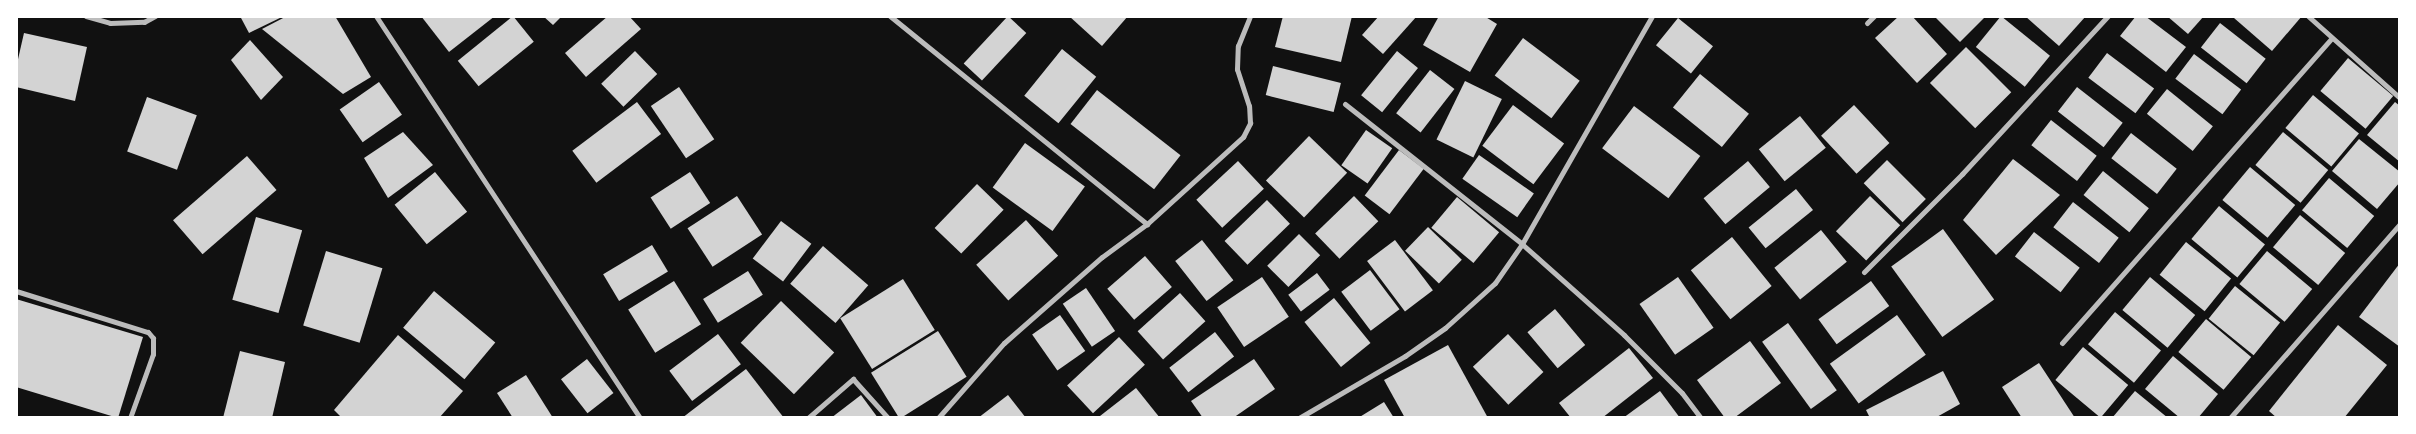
<!DOCTYPE html>
<html>
<head>
<meta charset="utf-8">
<style>
  body { margin:0 }
  #map { position:relative; width:2416px; height:434px; overflow:hidden; background:#111; font-family:"Work Sans",sans-serif }
  div>[style] { position:absolute }
  [style*='--x'] { left:calc(var(--x)*1px); top:calc(var(--y)*1px); width:calc(var(--w)*1px); rotate:calc(var(--a)*1deg) }
  .building>* { inset:0; background:#d3d3d3; transform-origin:0 0 }
  .minor>* { height:5px; margin:-2.5px; padding:0 2.5px; transform-origin:2.5px; border-radius:2.5px; background:#bcbcbc }
  span { translate:-50% -50%; white-space:nowrap; text-align:center; line-height:1.15; -webkit-text-stroke:4.5px #fff; paint-order:stroke }
  .frame { position:absolute; inset:0; border:18px solid #fff; pointer-events:none }
</style>
</head>
<body>
<div id="map">
  <div class="building">
    <i style="clip-path:polygon(240px 16px,284px 16px,249px 33px)"></i>
    <i style="clip-path:polygon(287px 16px,335px 16px,371px 77px,343px 94px,262px 29px)"></i>
    <i style="clip-path:polygon(421px 16px,495px 16px,449px 52px)"></i>
    <i style="left:513px;top:16px;width:33px;height:71px;rotate:51deg"></i>
    <i style="clip-path:polygon(543px 16px,562px 16px,553px 25px)"></i>
    <i style="clip-path:polygon(608px 16px,629px 16px,641px 29px,586px 77px,565px 53px)"></i>
    <i style="left:1008px;top:16px;width:25px;height:65px;rotate:43deg"></i>
    <i style="clip-path:polygon(1069px 16px,1128px 16px,1102px 46px)"></i>
    <i style="clip-path:polygon(1283px 16px,1352px 16px,1341px 62px,1275px 47px)"></i>
    <i style="clip-path:polygon(1379px 16px,1417px 16px,1383px 54px,1362px 35px)"></i>
    <i style="clip-path:polygon(1439px 16px,1484px 16px,1497px 24px,1470px 72px,1423px 45px)"></i>
    <i style="clip-path:polygon(1899px 16px,1912px 16px,1947px 54px,1917px 83px,1875px 38px)"></i>
    <i style="clip-path:polygon(1934px 16px,1986px 16px,1960px 42px)"></i>
    <i style="left:2001px;top:16px;width:63px;height:40px;rotate:39deg"></i>
    <i style="clip-path:polygon(2025px 16px,2086px 16px,2059px 46px)"></i>
    <i style="clip-path:polygon(2136px 16px,2145px 16px,2186px 47px,2166px 72px,2120px 36px)"></i>
    <i style="clip-path:polygon(2167px 16px,2204px 16px,2188px 34px)"></i>
    <i style="clip-path:polygon(2236px 16px,2302px 16px,2272px 51px,2234px 18px)"></i>
    <i style="left:1678px;top:18px;width:45px;height:35px;rotate:39deg"></i>
    <i style="left:2220px;top:23px;width:58px;height:31px;rotate:38deg"></i>
    <i style="clip-path:polygon(24px 33px,87px 47px,75px 101px,16px 87px,16px 68px)"></i>
    <i style="left:1523px;top:38px;width:71px;height:47px;rotate:37deg"></i>
    <i style="clip-path:polygon(250px 40px,283px 77px,261px 100px,231px 60px)"></i>
    <i style="left:1966px;top:47px;width:64px;height:51px;rotate:45deg"></i>
    <i style="left:1062px;top:49px;width:44px;height:60px;rotate:39deg"></i>
    <i style="left:635px;top:51px;width:32px;height:47px;rotate:46deg"></i>
    <i style="left:1397px;top:51px;width:27px;height:57px;rotate:39deg"></i>
    <i style="left:2107px;top:53px;width:59px;height:31px;rotate:37deg"></i>
    <i style="left:2194px;top:54px;width:59px;height:31px;rotate:37deg"></i>
    <i style="left:2348px;top:58px;width:59px;height:43px;rotate:40deg"></i>
    <i style="left:1273px;top:66px;width:70px;height:30px;rotate:14deg"></i>
    <i style="left:1430px;top:70px;width:31px;height:55px;rotate:38deg"></i>
    <i style="left:1700px;top:74px;width:63px;height:43px;rotate:39deg"></i>
    <i style="left:1465px;top:81px;width:41px;height:65px;rotate:26deg"></i>
    <i style="left:379px;top:82px;width:40px;height:48px;rotate:55deg"></i>
    <i style="left:679px;top:87px;width:63px;height:34px;rotate:56deg"></i>
    <i style="left:2077px;top:87px;width:58px;height:31px;rotate:38deg"></i>
    <i style="left:2167px;top:89px;width:59px;height:32px;rotate:39deg"></i>
    <i style="left:1097px;top:90px;width:106px;height:43px;rotate:38deg"></i>
    <i style="left:2313px;top:95px;width:60px;height:43px;rotate:40deg"></i>
    <i style="left:147px;top:97px;width:53px;height:58px;rotate:20deg"></i>
    <i style="left:637px;top:102px;width:40px;height:81px;rotate:53deg"></i>
    <i style="clip-path:polygon(2395px 102px,2400px 106px,2400px 162px,2367px 135px)"></i>
    <i style="left:1513px;top:105px;width:64px;height:51px;rotate:37deg"></i>
    <i style="left:1854px;top:105px;width:52px;height:45px;rotate:47deg"></i>
    <i style="left:1634px;top:106px;width:83px;height:53px;rotate:37deg"></i>
    <i style="left:1800px;top:116px;width:41px;height:53px;rotate:51deg"></i>
    <i style="left:2051px;top:120px;width:58px;height:32px;rotate:38deg"></i>
    <i style="left:1366px;top:130px;width:32px;height:43px;rotate:35deg"></i>
    <i style="clip-path:polygon(403px 132px,433px 165px,388px 198px,364px 158px)"></i>
    <i style="left:2283px;top:132px;width:59px;height:43px;rotate:40deg"></i>
    <i style="left:2131px;top:133px;width:58px;height:32px;rotate:38deg"></i>
    <i style="left:1309px;top:136px;width:53px;height:62px;rotate:44deg"></i>
    <i style="clip-path:polygon(2359px 139px,2400px 172px,2400px 182px,2377px 209px,2332px 171px)"></i>
    <i style="left:1025px;top:143px;width:74px;height:55px;rotate:36deg"></i>
    <i style="left:1399px;top:150px;width:31px;height:57px;rotate:37deg"></i>
    <i style="left:1479px;top:155px;width:67px;height:29px;rotate:35deg"></i>
    <i style="left:247px;top:156px;width:45px;height:98px;rotate:49deg"></i>
    <i style="clip-path:polygon(2013px 159px,2060px 195px,1996px 255px,1963px 220px)"></i>
    <i style="left:1887px;top:160px;width:55px;height:33px;rotate:45deg"></i>
    <i style="left:1238px;top:161px;width:38px;height:57px;rotate:47deg"></i>
    <i style="left:1748px;top:161px;width:34px;height:58px;rotate:50deg"></i>
    <i style="left:2250px;top:167px;width:59px;height:43px;rotate:40deg"></i>
    <i style="left:2103px;top:171px;width:59px;height:31px;rotate:39deg"></i>
    <i style="left:435px;top:172px;width:51px;height:52px;rotate:51deg"></i>
    <i style="left:690px;top:172px;width:37px;height:47px;rotate:57deg"></i>
    <i style="left:2329px;top:178px;width:59px;height:42px;rotate:40deg"></i>
    <i style="left:977px;top:184px;width:37px;height:61px;rotate:44deg"></i>
    <i style="left:1796px;top:189px;width:27px;height:61px;rotate:51deg"></i>
    <i style="left:737px;top:196px;width:46px;height:59px;rotate:57deg"></i>
    <i style="left:1354px;top:196px;width:35px;height:54px;rotate:46deg"></i>
    <i style="left:1870px;top:196px;width:42px;height:49px;rotate:44deg"></i>
    <i style="left:1457px;top:197px;width:55px;height:40px;rotate:40deg"></i>
    <i style="left:1267px;top:200px;width:33px;height:59px;rotate:46deg"></i>
    <i style="left:2073px;top:202px;width:58px;height:32px;rotate:38deg"></i>
    <i style="left:2219px;top:206px;width:60px;height:43px;rotate:40deg"></i>
    <i style="left:2300px;top:215px;width:59px;height:42px;rotate:40deg"></i>
    <i style="left:256px;top:217px;width:48px;height:86px;rotate:16deg"></i>
    <i style="left:1026px;top:220px;width:48px;height:67px;rotate:48deg"></i>
    <i style="left:781px;top:221px;width:38px;height:47px;rotate:37deg"></i>
    <i style="left:1428px;top:227px;width:47px;height:33px;rotate:44deg"></i>
    <i style="left:1943px;top:229px;width:87px;height:64px;rotate:54deg"></i>
    <i style="left:1821px;top:230px;width:41px;height:60px;rotate:51deg"></i>
    <i style="left:2034px;top:232px;width:58px;height:31px;rotate:38deg"></i>
    <i style="left:1299px;top:234px;width:30px;height:45px;rotate:45deg"></i>
    <i style="left:1732px;top:237px;width:63px;height:53px;rotate:51deg"></i>
    <i style="left:1202px;top:240px;width:51px;height:34px;rotate:52deg"></i>
    <i style="left:1395px;top:240px;width:63px;height:35px;rotate:53deg"></i>
    <i style="left:2186px;top:242px;width:58px;height:42px;rotate:39deg"></i>
    <i style="left:652px;top:245px;width:31px;height:57px;rotate:59deg"></i>
    <i style="left:823px;top:246px;width:60px;height:50px;rotate:41deg"></i>
    <i style="left:326px;top:251px;width:59px;height:78px;rotate:17deg"></i>
    <i style="left:2267px;top:251px;width:59px;height:43px;rotate:40deg"></i>
    <i style="left:1145px;top:256px;width:41px;height:50px;rotate:49deg"></i>
    <i style="clip-path:polygon(2400px 263px,2400px 347px,2359px 317px)"></i>
    <i style="left:1370px;top:270px;width:49px;height:36px;rotate:53deg"></i>
    <i style="left:748px;top:271px;width:28px;height:53px;rotate:58deg"></i>
    <i style="left:1317px;top:273px;width:21px;height:36px;rotate:53deg"></i>
    <i style="left:1262px;top:277px;width:48px;height:54px;rotate:56deg"></i>
    <i style="left:1678px;top:277px;width:62px;height:47px;rotate:55deg"></i>
    <i style="left:2150px;top:277px;width:59px;height:43px;rotate:40deg"></i>
    <i style="left:903px;top:279px;width:60px;height:74px;rotate:58deg"></i>
    <i style="left:674px;top:281px;width:51px;height:54px;rotate:58deg"></i>
    <i style="left:1871px;top:281px;width:31px;height:65px;rotate:54deg"></i>
    <i style="left:2235px;top:286px;width:58px;height:42px;rotate:39deg"></i>
    <i style="left:1086px;top:288px;width:52px;height:28px;rotate:56deg"></i>
    <i style="left:434px;top:291px;width:80px;height:48px;rotate:40deg"></i>
    <i style="left:1180px;top:293px;width:38px;height:57px;rotate:48deg"></i>
    <i style="left:1334px;top:298px;width:58px;height:38px;rotate:51deg"></i>
    <i style="clip-path:polygon(16px 299px,143px 337px,118px 418px,16px 387px)"></i>
    <i style="left:781px;top:301px;width:74px;height:58px;rotate:44deg"></i>
    <i style="left:1555px;top:309px;width:47px;height:36px;rotate:50deg"></i>
    <i style="left:2115px;top:312px;width:60px;height:42px;rotate:40deg"></i>
    <i style="left:1060px;top:315px;width:44px;height:34px;rotate:55deg"></i>
    <i style="left:1897px;top:315px;width:49px;height:83px;rotate:54deg"></i>
    <i style="left:2206px;top:319px;width:59px;height:43px;rotate:40deg"></i>
    <i style="left:1788px;top:323px;width:83px;height:32px;rotate:54deg"></i>
    <i style="clip-path:polygon(2338px 325px,2387px 365px,2344px 418px,2277px 418px,2269px 411px)"></i>
    <i style="left:938px;top:331px;width:54px;height:79px;rotate:58deg"></i>
    <i style="left:1215px;top:332px;width:31px;height:58px;rotate:52deg"></i>
    <i style="left:718px;top:334px;width:38px;height:61px;rotate:53deg"></i>
    <i style="left:1508px;top:334px;width:52px;height:48px;rotate:47deg"></i>
    <i style="clip-path:polygon(398px 335px,463px 391px,439px 418px,342px 418px,334px 410px)"></i>
    <i style="left:1119px;top:337px;width:38px;height:71px;rotate:47deg"></i>
    <i style="clip-path:polygon(1750px 341px,1781px 383px,1734px 418px,1725px 418px,1697px 380px)"></i>
    <i style="clip-path:polygon(1448px 345px,1488px 418px,1405px 418px,1384px 380px)"></i>
    <i style="left:2083px;top:347px;width:59px;height:43px;rotate:40deg"></i>
    <i style="clip-path:polygon(1629px 348px,1653px 378px,1602px 418px,1571px 418px,1559px 403px)"></i>
    <i style="clip-path:polygon(240px 351px,285px 362px,272px 418px,223px 418px)"></i>
    <i style="clip-path:polygon(2173px 356px,2218px 394px,2198px 418px,2180px 418px,2145px 389px)"></i>
    <i style="left:587px;top:359px;width:43px;height:33px;rotate:52deg"></i>
    <i style="clip-path:polygon(1254px 359px,1275px 389px,1233px 418px,1203px 418px,1191px 401px)"></i>
    <i style="clip-path:polygon(2039px 363px,2075px 418px,2022px 418px,2002px 387px)"></i>
    <i style="clip-path:polygon(746px 369px,784px 418px,682px 418px)"></i>
    <i style="clip-path:polygon(1943px 371px,1960px 404px,1935px 418px,1870px 418px,1866px 410px)"></i>
    <i style="clip-path:polygon(526px 375px,553px 418px,513px 418px,497px 393px)"></i>
    <i style="clip-path:polygon(1136px 388px,1160px 418px,1102px 418px,1100px 416px)"></i>
    <i style="clip-path:polygon(1660px 391px,1680px 418px,1623px 418px)"></i>
    <i style="clip-path:polygon(2135px 391px,2168px 418px,2112px 418px)"></i>
    <i style="clip-path:polygon(861px 395px,878px 418px,831px 418px)"></i>
    <i style="clip-path:polygon(1008px 395px,1026px 418px,978px 418px)"></i>
    <i style="clip-path:polygon(1384px 402px,1394px 418px,1358px 418px)"></i>
  </div>
  <div class="minor">
    <i style="--x:86;--y:16;--w:25;--a:16"></i>
    <i style="--x:110;--y:23;--w:34;--a:-2"></i>
    <i style="--x:144;--y:22;--w:13;--a:-29"></i>
    <i style="--x:376;--y:16;--w:481;--a:56.7"></i>
    <i style="--x:890;--y:16;--w:331;--a:39"></i>
    <i style="--x:2308;--y:16;--w:123;--a:41.7"></i>
    <i style="--x:1867;--y:23;--w:10;--a:-45"></i>
    <i style="--x:1345;--y:104;--w:226;--a:38.3"></i>
    <i style="--x:1522;--y:244;--w:137;--a:41.7"></i>
    <i style="--x:1624;--y:335;--w:82;--a:45"></i>
    <i style="--x:1682;--y:393;--w:31;--a:53"></i>
    <i style="--x:1864;--y:272;--w:139;--a:-45"></i>
    <i style="--x:1962;--y:174;--w:215;--a:-47.3"></i>
    <i style="--x:16;--y:291;--w:138;--a:17.3"></i>
    <i style="--x:148;--y:332;--w:8;--a:50"></i>
    <i style="--x:153;--y:338;--w:16;--a:90"></i>
    <i style="--x:153;--y:354;--w:68;--a:109.8"></i>
    <i style="--x:2062;--y:343;--w:407;--a:-48.5"></i>
    <i style="--x:808;--y:418;--w:60;--a:-40.9"></i>
    <i style="--x:853;--y:379;--w:52;--a:48.1"></i>
    <i style="--x:938;--y:418;--w:100;--a:-48.7"></i>
    <i style="--x:1004;--y:343;--w:130;--a:-41.3"></i>
    <i style="--x:1102;--y:257;--w:56;--a:-36.3"></i>
    <i style="--x:1147;--y:224;--w:130;--a:-42.2"></i>
    <i style="--x:1243;--y:137;--w:16;--a:-63"></i>
    <i style="--x:1250;--y:123;--w:17;--a:-93"></i>
    <i style="--x:1249;--y:106;--w:39;--a:-108"></i>
    <i style="--x:1237;--y:69;--w:23;--a:-88"></i>
    <i style="--x:1238;--y:46;--w:32;--a:-68"></i>
    <i style="--x:1299;--y:418;--w:123;--a:-30.3"></i>
    <i style="--x:1405;--y:356;--w:49;--a:-35"></i>
    <i style="--x:1445;--y:328;--w:67;--a:-42"></i>
    <i style="--x:1495;--y:283;--w:47;--a:-55.3"></i>
    <i style="--x:1522;--y:244;--w:262;--a:-60.3"></i>
    <i style="--x:2230;--y:418;--w:258;--a:-48.8"></i>
  </div>
  <div class="frame"></div>
</div>
</body>
</html>
